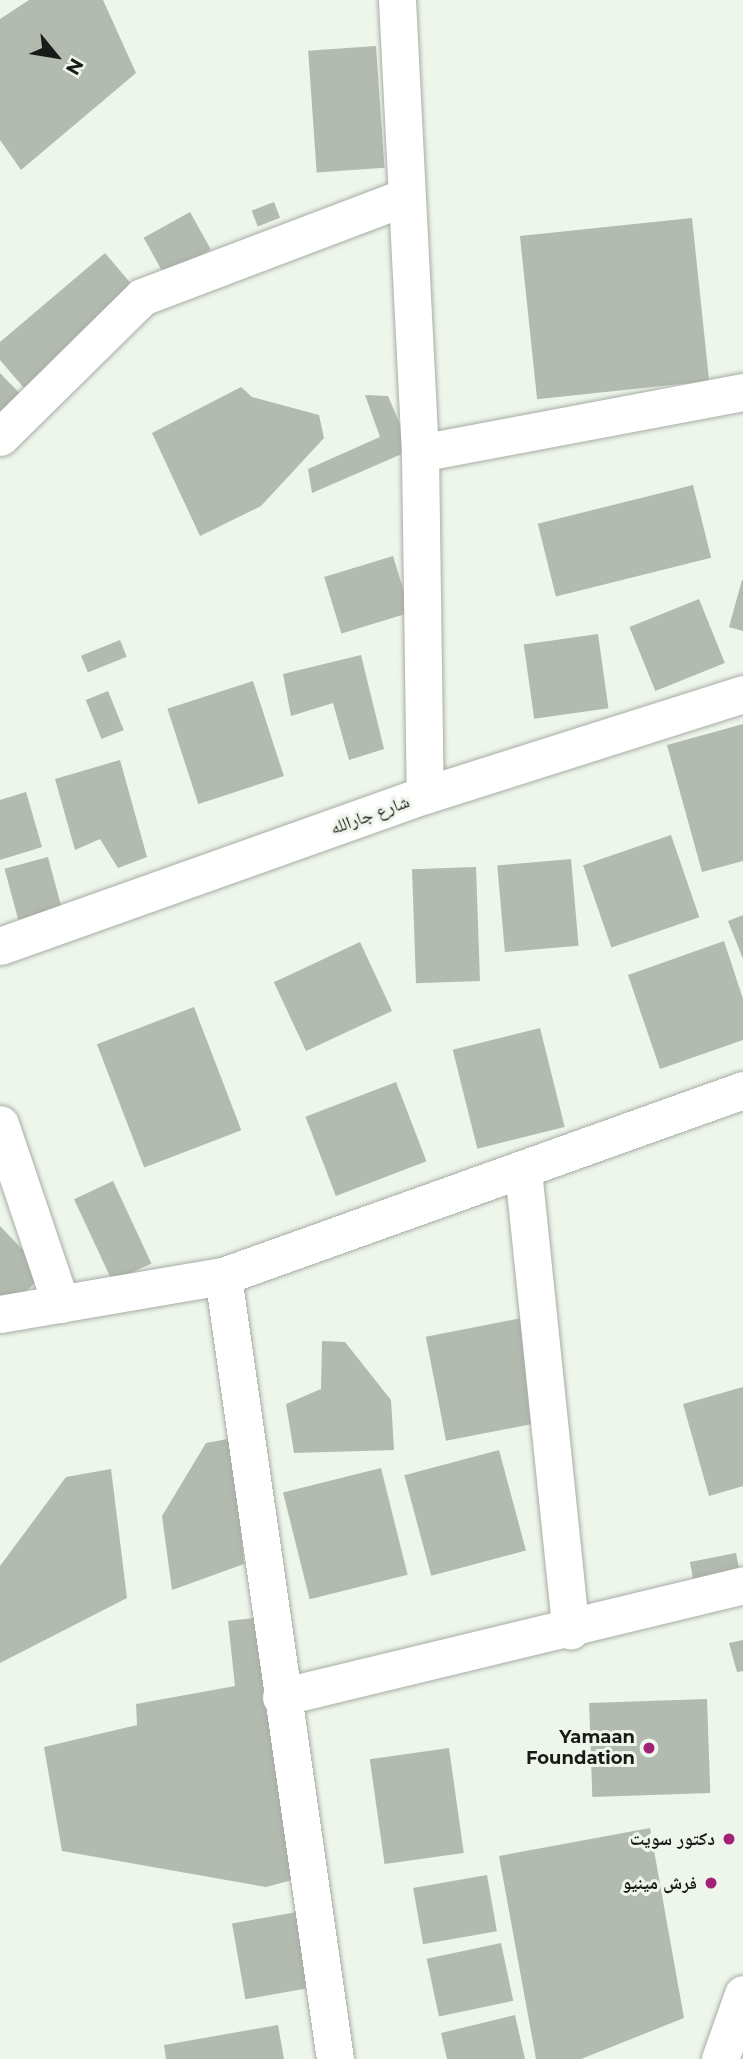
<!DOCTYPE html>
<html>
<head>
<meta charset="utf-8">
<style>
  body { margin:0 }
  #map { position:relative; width:743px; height:2059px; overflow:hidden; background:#eef5eb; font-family:Montserrat,"Noto Naskh Arabic",sans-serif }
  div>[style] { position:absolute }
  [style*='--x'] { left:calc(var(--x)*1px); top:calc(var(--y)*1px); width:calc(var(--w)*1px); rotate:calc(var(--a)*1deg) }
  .building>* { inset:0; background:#b3bab0; transform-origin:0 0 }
  .roads { filter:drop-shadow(0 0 2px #a6ada4) drop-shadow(0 0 2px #a6ada4) }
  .minor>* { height:37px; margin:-18.5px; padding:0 18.5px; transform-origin:18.5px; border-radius:18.5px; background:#fff }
  .dots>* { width:19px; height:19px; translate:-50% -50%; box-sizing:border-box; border:4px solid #eef5eb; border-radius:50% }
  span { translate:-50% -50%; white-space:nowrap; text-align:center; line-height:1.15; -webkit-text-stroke:6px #eef5eb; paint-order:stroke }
  .street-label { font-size:18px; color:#191b18 }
  .poi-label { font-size:18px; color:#191b18; font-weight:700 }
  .right { translate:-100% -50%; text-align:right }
  .north { position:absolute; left:21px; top:21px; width:70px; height:70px; -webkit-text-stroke:5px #eef5eb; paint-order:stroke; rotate:120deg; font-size:19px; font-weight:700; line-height:28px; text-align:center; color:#191b18 }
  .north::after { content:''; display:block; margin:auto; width:24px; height:32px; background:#191b18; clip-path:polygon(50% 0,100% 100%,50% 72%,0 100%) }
</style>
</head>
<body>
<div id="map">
  <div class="building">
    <i style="clip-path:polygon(29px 0,103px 0,136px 73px,21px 170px,0 140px,0 19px)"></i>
    <i style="left:376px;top:46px;width:122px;height:68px;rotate:86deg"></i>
    <i style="left:274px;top:202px;width:17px;height:24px;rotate:69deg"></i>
    <i style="left:190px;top:212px;width:43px;height:53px;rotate:61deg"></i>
    <i style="left:692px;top:218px;width:164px;height:173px;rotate:84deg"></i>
    <i style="clip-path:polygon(105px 253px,149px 305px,36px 402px,0 360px,0 342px)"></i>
    <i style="clip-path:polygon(0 373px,34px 408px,0 442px)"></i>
    <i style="clip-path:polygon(241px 387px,252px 397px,319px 415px,324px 438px,261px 506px,200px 536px,152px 433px)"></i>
    <i style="clip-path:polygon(365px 395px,388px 396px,411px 450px,312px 493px,308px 469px,380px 437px)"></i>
    <i style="left:693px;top:485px;width:75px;height:160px;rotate:76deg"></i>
    <i style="left:393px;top:556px;width:59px;height:72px;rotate:73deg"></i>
    <i style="clip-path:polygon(742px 580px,743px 580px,743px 631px,729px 627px)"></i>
    <i style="left:699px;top:599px;width:69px;height:75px;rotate:68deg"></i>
    <i style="left:598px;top:634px;width:75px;height:75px;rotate:82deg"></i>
    <i style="left:120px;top:640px;width:18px;height:42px;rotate:68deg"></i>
    <i style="clip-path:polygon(361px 655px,384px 749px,349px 760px,333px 703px,291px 716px,283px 674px)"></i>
    <i style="left:253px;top:681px;width:100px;height:90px;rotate:72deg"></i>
    <i style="left:108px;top:691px;width:42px;height:24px;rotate:68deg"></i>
    <i style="clip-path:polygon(743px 724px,743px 861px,702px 872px,667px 745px)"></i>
    <i style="clip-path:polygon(120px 760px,147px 857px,118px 868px,100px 839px,75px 850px,55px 779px)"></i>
    <i style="clip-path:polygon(26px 792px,42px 847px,0 860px,0 800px)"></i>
    <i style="left:671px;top:835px;width:87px;height:93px;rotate:71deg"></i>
    <i style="left:48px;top:857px;width:53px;height:45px;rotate:75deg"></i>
    <i style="left:571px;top:859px;width:87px;height:74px;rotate:85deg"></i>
    <i style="left:476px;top:867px;width:114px;height:64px;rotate:88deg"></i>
    <i style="clip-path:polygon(743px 915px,743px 959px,728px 921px)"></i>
    <i style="clip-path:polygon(724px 941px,743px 999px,743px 1040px,660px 1069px,628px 975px)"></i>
    <i style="left:360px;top:942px;width:76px;height:95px;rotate:65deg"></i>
    <i style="left:194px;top:1007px;width:132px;height:104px;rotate:69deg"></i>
    <i style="left:540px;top:1028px;width:102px;height:90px;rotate:76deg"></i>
    <i style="left:396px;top:1082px;width:85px;height:97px;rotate:69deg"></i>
    <i style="left:113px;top:1181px;width:91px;height:43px;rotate:65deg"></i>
    <i style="clip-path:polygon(0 1226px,45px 1273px,0 1317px)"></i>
    <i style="left:522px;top:1318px;width:106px;height:98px;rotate:79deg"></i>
    <i style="clip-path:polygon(322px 1341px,345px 1342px,391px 1400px,394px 1450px,294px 1453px,286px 1404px,321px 1389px)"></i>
    <i style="clip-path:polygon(743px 1387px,743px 1486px,709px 1496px,683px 1404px)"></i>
    <i style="clip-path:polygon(233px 1438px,244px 1564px,172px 1590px,162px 1516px,206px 1443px)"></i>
    <i style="left:499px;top:1450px;width:104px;height:98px;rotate:75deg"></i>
    <i style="left:381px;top:1468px;width:110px;height:101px;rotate:76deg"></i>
    <i style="clip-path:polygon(111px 1469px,127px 1598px,0 1663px,0 1566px,66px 1477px)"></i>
    <i style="left:736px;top:1553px;width:36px;height:47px;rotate:79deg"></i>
    <i style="clip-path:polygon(263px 1617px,311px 1875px,266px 1887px,62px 1851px,44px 1747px,137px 1725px,136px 1704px,235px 1686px,228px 1621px)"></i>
    <i style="clip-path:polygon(743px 1640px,743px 1671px,737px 1672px,729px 1643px)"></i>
    <i style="left:707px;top:1699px;width:94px;height:118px;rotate:88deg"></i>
    <i style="left:449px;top:1748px;width:106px;height:80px;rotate:82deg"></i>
    <i style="clip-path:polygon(650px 1828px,684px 2018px,581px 2059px,536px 2059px,499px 1856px)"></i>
    <i style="left:487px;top:1875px;width:57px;height:75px;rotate:80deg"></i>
    <i style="left:297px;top:1912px;width:77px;height:66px;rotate:80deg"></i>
    <i style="left:501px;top:1943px;width:59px;height:76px;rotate:78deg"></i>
    <i style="clip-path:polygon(515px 2015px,525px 2059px,447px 2059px,441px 2033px)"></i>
    <i style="clip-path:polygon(278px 2025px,284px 2059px,166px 2059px,164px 2045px)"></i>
  </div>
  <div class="roads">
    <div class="minor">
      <i style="--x:397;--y:0;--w:454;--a:87.1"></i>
      <i style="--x:420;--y:453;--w:342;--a:89.2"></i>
      <i style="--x:0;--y:437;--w:199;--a:-44.6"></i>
      <i style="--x:142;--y:297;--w:281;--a:-20.8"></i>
      <i style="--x:420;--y:453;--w:329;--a:-10.7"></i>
      <i style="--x:0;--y:946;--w:451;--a:-19.6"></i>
      <i style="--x:425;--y:795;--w:334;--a:-17.6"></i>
      <i style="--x:0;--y:1124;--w:190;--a:71.3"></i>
      <i style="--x:523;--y:1170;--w:463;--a:84.1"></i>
      <i style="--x:223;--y:1276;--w:791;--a:81.86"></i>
      <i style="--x:0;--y:1314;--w:226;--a:-9.7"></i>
      <i style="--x:223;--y:1276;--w:552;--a:-19.68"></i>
      <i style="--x:281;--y:1697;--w:475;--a:-13.6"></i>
      <i style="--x:720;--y:2059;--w:69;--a:-70.5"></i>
    </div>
  </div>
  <div class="dots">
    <i style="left:649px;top:1748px;background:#a22375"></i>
    <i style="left:729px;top:1839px;background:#a22375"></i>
    <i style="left:711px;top:1883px;background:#a22375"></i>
  </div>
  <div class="street-label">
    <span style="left:370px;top:815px;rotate:-20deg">شارع جارالله</span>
  </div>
  <div class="poi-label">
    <span class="right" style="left:635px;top:1748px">Yamaan<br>Foundation</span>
    <span class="right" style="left:715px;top:1839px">دكتور سويت</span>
    <span class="right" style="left:697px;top:1883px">فرش مينيو</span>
  </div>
  <div class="north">N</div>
</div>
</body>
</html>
